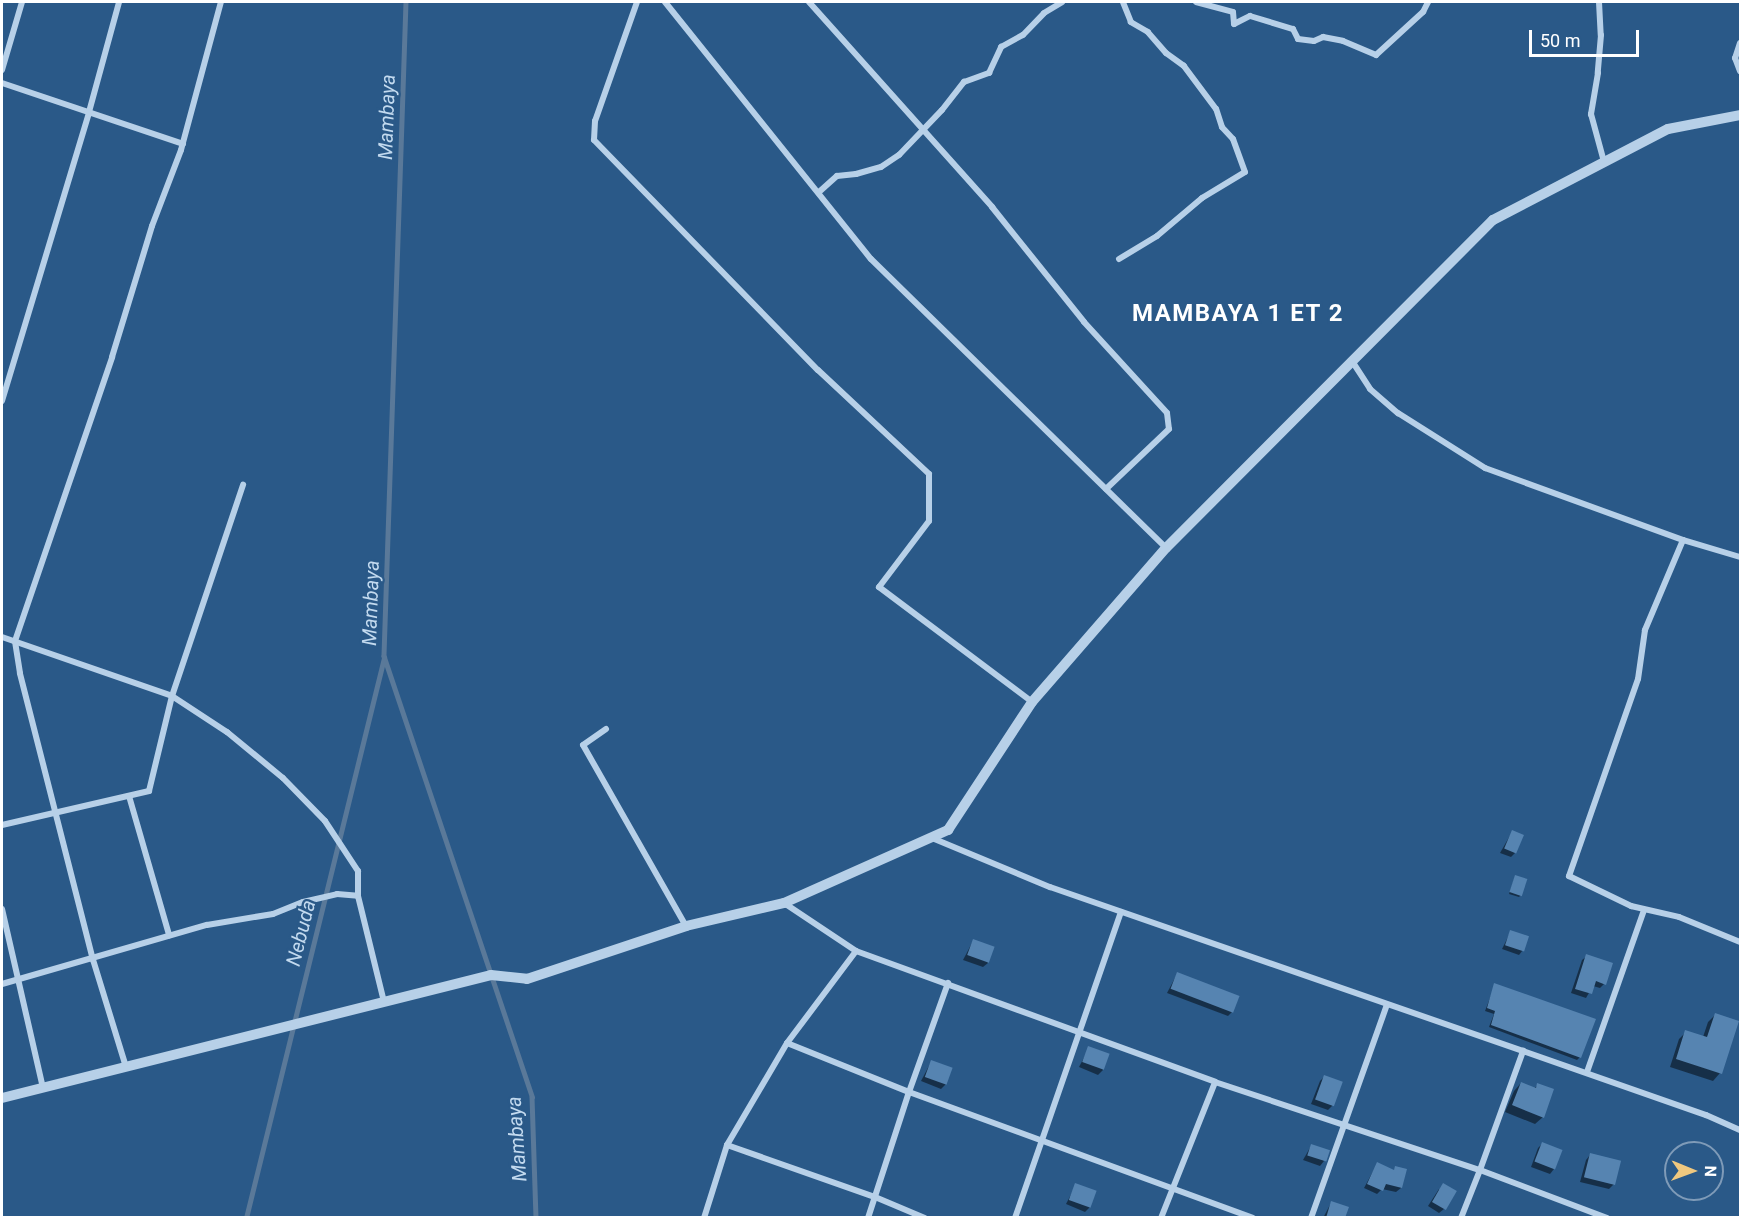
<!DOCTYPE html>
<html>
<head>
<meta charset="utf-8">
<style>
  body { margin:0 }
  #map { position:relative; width:1742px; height:1219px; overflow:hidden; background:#2a5988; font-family:Roboto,sans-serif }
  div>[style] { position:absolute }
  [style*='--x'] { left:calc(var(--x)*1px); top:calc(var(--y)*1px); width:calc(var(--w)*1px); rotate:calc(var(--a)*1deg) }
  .shadow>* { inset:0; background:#0007 }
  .stream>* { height:4.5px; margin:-2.25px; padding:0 2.25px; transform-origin:2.25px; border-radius:2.25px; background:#5a7999 }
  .building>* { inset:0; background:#5684b1; transform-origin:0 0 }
  .minor>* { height:6px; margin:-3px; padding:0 3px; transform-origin:3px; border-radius:3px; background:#b7d0e8 }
  .tertiary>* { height:10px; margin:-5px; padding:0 5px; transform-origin:5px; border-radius:5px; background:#b7d0e8 }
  span { translate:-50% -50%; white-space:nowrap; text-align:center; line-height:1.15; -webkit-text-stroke:4.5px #2a5988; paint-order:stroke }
  .water-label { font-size:20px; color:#c3daef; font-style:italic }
  .district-label { font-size:24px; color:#fff; font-weight:700; letter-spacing:1.5px }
  .frame { position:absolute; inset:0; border:3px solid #fff; pointer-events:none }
  .north { position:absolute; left:1664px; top:1141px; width:60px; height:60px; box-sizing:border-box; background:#2a5988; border:2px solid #7f9bb8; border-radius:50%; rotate:91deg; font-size:16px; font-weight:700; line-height:24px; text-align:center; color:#fff }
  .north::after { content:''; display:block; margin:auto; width:21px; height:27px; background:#efc87f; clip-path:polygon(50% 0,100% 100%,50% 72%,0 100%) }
  .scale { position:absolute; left:1529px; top:30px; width:110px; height:27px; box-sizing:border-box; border:3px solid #fff; border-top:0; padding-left:8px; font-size:18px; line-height:21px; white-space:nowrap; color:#fff; -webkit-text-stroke:4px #2a5988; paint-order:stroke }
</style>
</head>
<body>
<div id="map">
  <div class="shadow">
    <i style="clip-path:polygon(1512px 832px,1515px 853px,1511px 857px,1500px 853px)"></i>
    <i style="clip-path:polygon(1515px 877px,1521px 895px,1519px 897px,1509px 894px)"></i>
    <i style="clip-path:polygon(1511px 931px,1523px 950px,1519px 955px,1502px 949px)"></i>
    <i style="clip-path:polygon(973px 941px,988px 963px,983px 967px,963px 960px)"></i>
    <i style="clip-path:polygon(1587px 956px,1604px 984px,1600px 988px,1593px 986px,1586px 998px,1571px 993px,1582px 960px)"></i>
    <i style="clip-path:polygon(1177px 974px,1233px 1011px,1228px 1016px,1167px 993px)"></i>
    <i style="clip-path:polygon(1495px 985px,1580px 1057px,1577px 1060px,1489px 1027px,1494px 1014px,1485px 1011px)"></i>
    <i style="clip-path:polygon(1715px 1015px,1720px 1073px,1713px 1081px,1670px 1067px,1679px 1039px,1686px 1032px,1703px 1037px,1708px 1022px)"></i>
    <i style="clip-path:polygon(1089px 1048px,1103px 1070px,1098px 1075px,1079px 1067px)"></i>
    <i style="clip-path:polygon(931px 1062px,946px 1084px,941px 1089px,921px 1081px)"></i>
    <i style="clip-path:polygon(1325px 1076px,1341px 1083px,1332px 1106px,1328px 1110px,1311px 1104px,1320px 1081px)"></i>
    <i style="clip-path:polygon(1521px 1083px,1534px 1089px,1538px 1085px,1543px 1117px,1535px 1124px,1505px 1112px,1514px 1091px)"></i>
    <i style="clip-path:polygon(1542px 1144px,1554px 1169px,1550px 1174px,1531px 1167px,1538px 1148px)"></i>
    <i style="clip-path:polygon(1311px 1146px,1324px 1161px,1320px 1166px,1303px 1160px)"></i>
    <i style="clip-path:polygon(1674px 1152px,1677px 1153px,1676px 1170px,1666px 1167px)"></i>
    <i style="clip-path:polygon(1590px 1155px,1614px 1184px,1609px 1189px,1580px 1182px,1586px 1160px)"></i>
    <i style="clip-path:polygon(1377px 1164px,1393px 1171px,1396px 1168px,1401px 1188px,1396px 1192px,1382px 1189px,1377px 1194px,1364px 1188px)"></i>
    <i style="clip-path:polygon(1076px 1185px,1090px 1207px,1085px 1212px,1066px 1204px)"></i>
    <i style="clip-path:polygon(1439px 1189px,1444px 1209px,1439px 1213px,1428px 1206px)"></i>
    <i style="clip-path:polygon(1331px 1203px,1344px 1218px,1323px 1218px)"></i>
  </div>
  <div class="stream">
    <i style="--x:406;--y:2;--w:654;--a:91.93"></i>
    <i style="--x:384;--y:656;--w:465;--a:71.4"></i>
    <i style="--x:532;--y:1097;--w:121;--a:88.1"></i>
    <i style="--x:246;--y:1218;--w:577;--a:-76.16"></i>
  </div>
  <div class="building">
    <i style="left:1512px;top:830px;width:13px;height:20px;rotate:23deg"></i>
    <i style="left:1515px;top:875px;width:13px;height:18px;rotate:18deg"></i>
    <i style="left:1510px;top:930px;width:20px;height:16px;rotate:18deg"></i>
    <i style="left:973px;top:939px;width:23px;height:17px;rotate:20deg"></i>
    <i style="clip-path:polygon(1586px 954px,1613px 963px,1606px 985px,1596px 981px,1592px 994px,1575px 989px)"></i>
    <i style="left:1177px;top:972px;width:67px;height:18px;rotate:21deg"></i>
    <i style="clip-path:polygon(1494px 983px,1596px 1019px,1581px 1058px,1491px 1025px,1495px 1011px,1487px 1008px)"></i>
    <i style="clip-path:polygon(1715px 1013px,1739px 1021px,1722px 1074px,1676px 1059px,1685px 1030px,1707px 1037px)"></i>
    <i style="left:1088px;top:1046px;width:23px;height:17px;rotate:20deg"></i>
    <i style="left:931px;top:1060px;width:23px;height:18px;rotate:20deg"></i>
    <i style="left:1324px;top:1075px;width:20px;height:26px;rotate:20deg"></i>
    <i style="clip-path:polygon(1521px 1082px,1536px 1088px,1537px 1083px,1554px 1089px,1544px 1118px,1512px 1105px)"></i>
    <i style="left:1542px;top:1142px;width:22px;height:21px;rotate:21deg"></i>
    <i style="left:1311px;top:1144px;width:20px;height:12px;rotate:18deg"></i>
    <i style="left:1590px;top:1153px;width:32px;height:25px;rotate:14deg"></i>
    <i style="clip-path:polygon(1377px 1162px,1394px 1170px,1395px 1166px,1407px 1169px,1402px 1188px,1386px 1184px,1383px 1191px,1367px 1184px)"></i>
    <i style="left:1075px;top:1183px;width:23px;height:18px;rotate:20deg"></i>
    <i style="left:1443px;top:1183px;width:16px;height:22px;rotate:30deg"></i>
    <i style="clip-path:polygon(1331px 1201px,1349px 1207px,1345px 1218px,1326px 1218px)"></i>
  </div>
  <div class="minor">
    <i style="--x:637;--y:2;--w:126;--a:109.4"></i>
    <i style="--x:595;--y:121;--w:19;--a:93"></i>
    <i style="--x:594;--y:140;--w:321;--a:45.8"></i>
    <i style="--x:818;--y:370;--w:152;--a:43.1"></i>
    <i style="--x:929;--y:474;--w:47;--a:90"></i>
    <i style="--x:929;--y:521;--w:83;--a:127.1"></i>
    <i style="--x:879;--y:587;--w:191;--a:36.9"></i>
    <i style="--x:665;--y:2;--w:329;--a:51.3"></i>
    <i style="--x:871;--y:259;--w:413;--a:44.4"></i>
    <i style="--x:809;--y:2;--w:275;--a:48.2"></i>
    <i style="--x:992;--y:207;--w:147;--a:51.3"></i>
    <i style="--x:1084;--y:322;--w:123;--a:47.6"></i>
    <i style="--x:1167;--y:413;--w:16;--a:83"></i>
    <i style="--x:1169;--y:429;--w:87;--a:136.4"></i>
    <i style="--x:1196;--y:2;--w:38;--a:15"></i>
    <i style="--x:1233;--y:12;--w:12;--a:85"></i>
    <i style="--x:1234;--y:24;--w:18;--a:-27"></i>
    <i style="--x:1250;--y:16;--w:45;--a:16.8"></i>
    <i style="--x:1293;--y:29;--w:11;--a:63"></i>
    <i style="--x:1298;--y:39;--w:16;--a:7"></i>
    <i style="--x:1314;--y:41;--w:10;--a:-24"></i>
    <i style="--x:1323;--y:37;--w:20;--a:11"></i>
    <i style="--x:1343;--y:41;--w:36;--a:23"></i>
    <i style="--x:1376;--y:55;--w:64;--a:-42.5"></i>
    <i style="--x:1423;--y:12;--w:11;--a:-63"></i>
    <i style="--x:1599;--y:2;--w:33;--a:87"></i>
    <i style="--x:1601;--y:35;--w:38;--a:95"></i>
    <i style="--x:1598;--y:73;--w:42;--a:99.7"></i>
    <i style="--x:1591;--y:114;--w:50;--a:74.8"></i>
    <i style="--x:1740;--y:43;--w:16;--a:108"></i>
    <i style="--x:1735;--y:58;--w:14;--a:69"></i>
    <i style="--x:2;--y:70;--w:71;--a:-73.6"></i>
    <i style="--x:2;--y:83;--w:191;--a:18.6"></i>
    <i style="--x:819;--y:192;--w:24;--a:-42"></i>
    <i style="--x:837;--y:176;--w:19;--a:-6"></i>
    <i style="--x:856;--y:174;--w:26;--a:-16"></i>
    <i style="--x:881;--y:167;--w:22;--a:-34"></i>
    <i style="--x:899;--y:155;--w:62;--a:-46.3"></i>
    <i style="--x:942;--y:110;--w:36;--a:-52"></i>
    <i style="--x:964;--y:82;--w:27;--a:-20"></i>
    <i style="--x:989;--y:73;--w:29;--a:-65"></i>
    <i style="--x:1001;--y:47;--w:25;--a:-29"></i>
    <i style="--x:1023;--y:35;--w:30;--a:-46"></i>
    <i style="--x:1044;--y:13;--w:21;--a:-31"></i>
    <i style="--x:1119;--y:259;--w:44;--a:-31.2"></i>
    <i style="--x:1157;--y:236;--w:59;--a:-40.2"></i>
    <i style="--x:1202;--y:198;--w:50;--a:-31.2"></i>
    <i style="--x:1245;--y:172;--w:35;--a:-110"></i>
    <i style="--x:1233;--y:139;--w:16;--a:-133"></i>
    <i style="--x:1222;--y:127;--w:19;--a:-108"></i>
    <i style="--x:1216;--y:109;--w:54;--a:-126.7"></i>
    <i style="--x:1184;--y:66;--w:22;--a:-144"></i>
    <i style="--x:1166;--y:53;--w:28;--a:-131"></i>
    <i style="--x:1148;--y:32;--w:20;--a:-150"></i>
    <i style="--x:1131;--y:22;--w:22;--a:-112"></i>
    <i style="--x:1352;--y:361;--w:33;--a:57"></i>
    <i style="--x:1370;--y:389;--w:37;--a:41"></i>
    <i style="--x:1398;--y:413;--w:103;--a:32.3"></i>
    <i style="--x:1485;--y:468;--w:211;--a:20"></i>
    <i style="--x:2;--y:401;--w:302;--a:-73.2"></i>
    <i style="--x:89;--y:112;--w:114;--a:-74.7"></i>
    <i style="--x:1740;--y:557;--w:59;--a:-163.4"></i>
    <i style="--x:1683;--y:540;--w:98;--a:112.9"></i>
    <i style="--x:1645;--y:630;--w:49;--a:98.1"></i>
    <i style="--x:1638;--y:679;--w:209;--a:109.3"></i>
    <i style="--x:1569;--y:876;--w:69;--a:25.8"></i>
    <i style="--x:1631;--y:906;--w:49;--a:12.9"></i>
    <i style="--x:1679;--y:917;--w:66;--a:22.3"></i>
    <i style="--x:2;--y:637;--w:180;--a:19.1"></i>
    <i style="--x:172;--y:696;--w:66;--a:33.2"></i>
    <i style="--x:227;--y:732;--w:72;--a:39.4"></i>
    <i style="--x:283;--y:778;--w:60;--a:45.7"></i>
    <i style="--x:325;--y:821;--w:60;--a:56.6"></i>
    <i style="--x:358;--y:871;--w:25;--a:90"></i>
    <i style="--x:358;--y:896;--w:109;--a:76.2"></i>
    <i style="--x:606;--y:729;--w:28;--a:145"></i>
    <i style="--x:583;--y:745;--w:208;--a:60.4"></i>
    <i style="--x:129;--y:796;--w:145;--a:73.9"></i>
    <i style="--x:2;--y:825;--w:151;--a:-13"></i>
    <i style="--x:149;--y:791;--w:98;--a:-76.4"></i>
    <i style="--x:172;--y:696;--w:223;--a:-71.4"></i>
    <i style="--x:932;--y:838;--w:128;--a:22.6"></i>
    <i style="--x:1050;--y:887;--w:501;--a:19.12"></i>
    <i style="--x:784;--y:903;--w:87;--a:33.7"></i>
    <i style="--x:856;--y:951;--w:382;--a:20"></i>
    <i style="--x:1215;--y:1082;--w:279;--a:18.4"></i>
    <i style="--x:1480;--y:1170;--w:127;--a:-70.1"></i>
    <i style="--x:1523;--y:1051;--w:194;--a:19.3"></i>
    <i style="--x:1706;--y:1115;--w:37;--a:24"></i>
    <i style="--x:2;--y:909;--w:184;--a:77.1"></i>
    <i style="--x:2;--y:984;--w:213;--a:-16.1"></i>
    <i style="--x:207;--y:925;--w:67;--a:-9.5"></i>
    <i style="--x:273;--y:914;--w:32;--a:-22"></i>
    <i style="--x:303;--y:902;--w:35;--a:-13"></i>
    <i style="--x:337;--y:894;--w:21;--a:5"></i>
    <i style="--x:787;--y:1043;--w:131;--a:21.9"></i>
    <i style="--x:909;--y:1092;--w:366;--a:20.1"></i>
    <i style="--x:126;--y:1067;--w:112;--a:-107.1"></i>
    <i style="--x:93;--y:960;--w:296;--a:-104.3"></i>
    <i style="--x:20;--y:673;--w:32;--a:-99"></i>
    <i style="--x:15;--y:641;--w:300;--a:-71.1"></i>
    <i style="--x:112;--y:357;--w:137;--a:-73"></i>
    <i style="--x:152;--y:226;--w:81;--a:-69.1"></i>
    <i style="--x:181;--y:150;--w:153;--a:-74.9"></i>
    <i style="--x:1587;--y:1072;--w:172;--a:-70.6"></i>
    <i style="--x:727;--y:1145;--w:157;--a:19.4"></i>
    <i style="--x:875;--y:1197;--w:54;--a:22.8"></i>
    <i style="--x:704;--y:1218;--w:77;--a:-72.5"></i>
    <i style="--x:727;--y:1145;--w:118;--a:-59.5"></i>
    <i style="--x:787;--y:1043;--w:115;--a:-53.1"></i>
    <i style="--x:868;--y:1218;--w:133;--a:-72"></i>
    <i style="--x:909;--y:1092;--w:116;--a:-70.3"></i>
    <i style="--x:1015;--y:1218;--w:324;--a:-70.9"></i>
    <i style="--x:1161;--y:1218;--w:146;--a:-68.3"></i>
    <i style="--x:1311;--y:1218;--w:226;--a:-70.4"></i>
    <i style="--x:1461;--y:1218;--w:52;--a:-68.4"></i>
    <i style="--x:1480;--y:1170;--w:136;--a:20.7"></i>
  </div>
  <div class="tertiary">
    <i style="--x:2;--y:1098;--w:504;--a:-14.12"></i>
    <i style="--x:491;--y:975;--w:36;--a:6"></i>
    <i style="--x:527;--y:979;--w:168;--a:-18.4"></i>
    <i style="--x:686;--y:926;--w:101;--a:-13.2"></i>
    <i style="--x:784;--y:903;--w:180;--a:-24"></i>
    <i style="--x:948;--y:830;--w:153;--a:-56.7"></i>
    <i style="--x:1032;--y:702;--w:204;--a:-49"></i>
    <i style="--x:1166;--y:548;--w:463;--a:-45.1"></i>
    <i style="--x:1493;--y:220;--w:197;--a:-27.5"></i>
    <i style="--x:1668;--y:129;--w:73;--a:-11"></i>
  </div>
  <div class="water-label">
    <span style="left:387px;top:117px;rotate:-88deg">Mambaya</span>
    <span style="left:371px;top:603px;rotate:-88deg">Mambaya</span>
    <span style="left:301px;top:933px;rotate:-76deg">Nebuda</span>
    <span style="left:517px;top:1139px;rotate:-94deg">Mambaya</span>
  </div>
  <div class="district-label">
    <span style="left:1238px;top:314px">MAMBAYA 1 ET 2</span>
  </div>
  <div class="frame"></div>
  <div class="north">N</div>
  <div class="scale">50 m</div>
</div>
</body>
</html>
